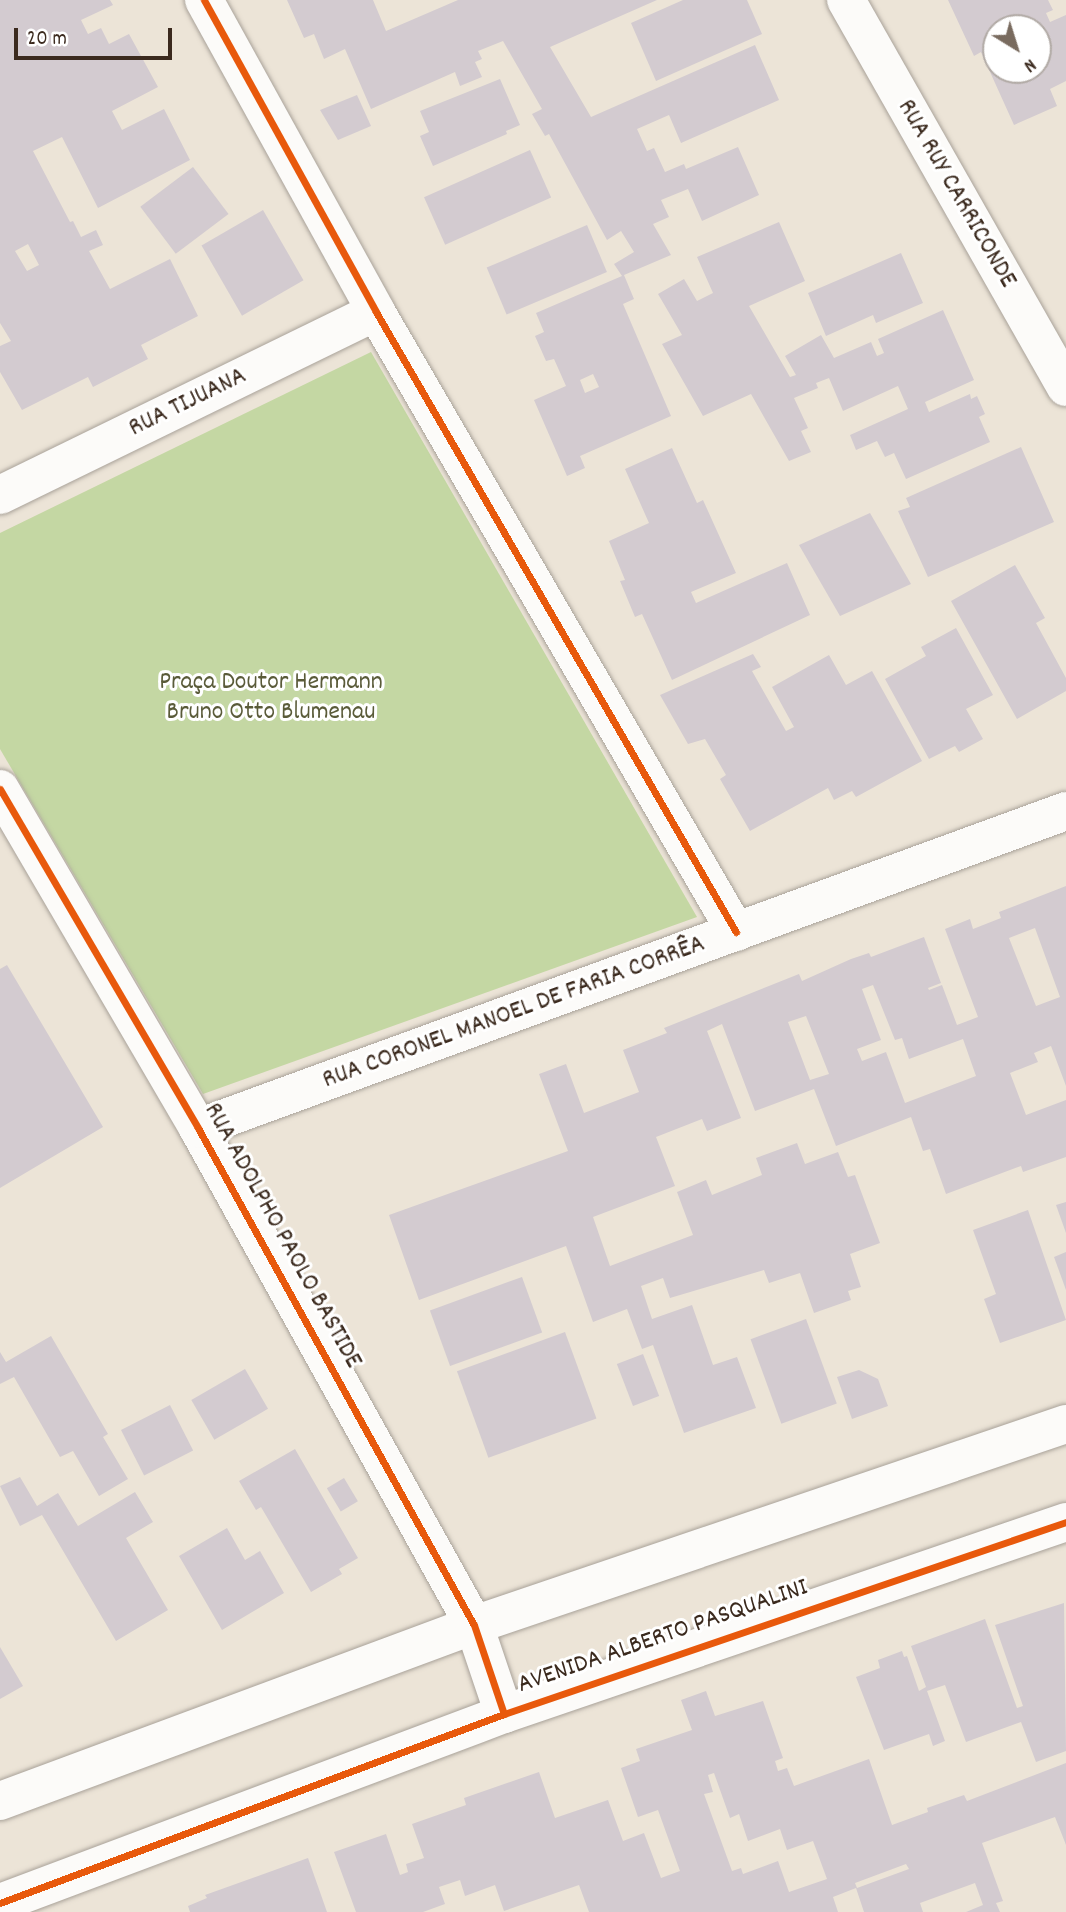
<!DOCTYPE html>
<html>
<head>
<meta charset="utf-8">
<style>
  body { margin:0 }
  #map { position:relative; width:1066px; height:1912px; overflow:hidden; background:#ece4d7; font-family:Dekko,sans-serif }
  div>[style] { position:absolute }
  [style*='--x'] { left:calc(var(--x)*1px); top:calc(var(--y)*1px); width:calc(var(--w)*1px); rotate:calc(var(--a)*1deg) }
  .green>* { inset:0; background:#c4d7a3 }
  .building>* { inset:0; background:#d3cbd0; transform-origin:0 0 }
  .roads { filter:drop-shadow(0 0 2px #a9a299) drop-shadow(0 0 2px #a9a299) }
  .street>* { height:38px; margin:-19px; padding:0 19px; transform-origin:19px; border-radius:19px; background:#fcfbf9 }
  .secondary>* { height:38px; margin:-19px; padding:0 19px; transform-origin:19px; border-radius:19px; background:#fcfbf9 }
  .cycleway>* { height:7px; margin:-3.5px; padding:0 3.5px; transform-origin:3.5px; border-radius:3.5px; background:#e8590c }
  span { translate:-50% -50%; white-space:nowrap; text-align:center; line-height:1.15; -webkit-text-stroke:6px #fff; paint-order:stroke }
  .street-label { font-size:26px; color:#3b2a1e }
  .park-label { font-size:26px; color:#5a5b39 }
  .north { position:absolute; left:982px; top:14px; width:70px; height:70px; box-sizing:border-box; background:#fff; border:2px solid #b1aaa5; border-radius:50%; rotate:142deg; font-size:19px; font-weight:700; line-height:28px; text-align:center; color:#3b2a1e }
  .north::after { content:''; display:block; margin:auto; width:24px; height:32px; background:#796b5f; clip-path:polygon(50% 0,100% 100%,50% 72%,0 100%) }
  .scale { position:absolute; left:14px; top:28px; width:158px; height:32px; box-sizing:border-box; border:4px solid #3b2a1e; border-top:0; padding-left:9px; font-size:21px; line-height:24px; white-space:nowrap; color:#3b2a1e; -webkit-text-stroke:5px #fff; paint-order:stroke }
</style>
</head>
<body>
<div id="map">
  <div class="green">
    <i style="clip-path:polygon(371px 352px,697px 917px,203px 1094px,0 749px,0 533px)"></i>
  </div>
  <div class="building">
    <i style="clip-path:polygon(evenodd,0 0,110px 0,113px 5px,81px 20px,88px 34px,101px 28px,109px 44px,129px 34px,158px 87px,112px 111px,122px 130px,164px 109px,190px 160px,98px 208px,62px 137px,33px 151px,70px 222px,73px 221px,81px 237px,96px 230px,103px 245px,89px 251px,110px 289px,170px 259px,198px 316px,141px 345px,148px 359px,93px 387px,88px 377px,22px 410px,0 372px,0 346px,11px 341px,0 323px,0 0,28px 244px,39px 265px,27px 271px,15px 251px,28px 244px)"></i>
    <i style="clip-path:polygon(evenodd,287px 0,373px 0,386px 31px,458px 0,657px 0,550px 47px,591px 117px,755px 45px,779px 100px,681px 143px,669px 115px,637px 129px,647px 151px,654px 148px,665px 172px,684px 164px,686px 169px,738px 147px,759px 195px,702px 221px,688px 189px,661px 200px,669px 217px,653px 224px,671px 255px,624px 275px,634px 299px,623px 304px,671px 416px,580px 456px,585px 468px,567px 476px,534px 400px,566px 386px,554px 359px,546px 361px,535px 336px,544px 332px,536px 313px,622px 276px,614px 264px,634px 252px,621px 231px,607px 240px,549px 134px,545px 136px,532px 114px,542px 109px,503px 41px,478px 51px,482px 59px,475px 62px,482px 77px,460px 86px,455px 72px,371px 109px,345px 49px,324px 59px,314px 34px,304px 38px,287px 0,593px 374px,599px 387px,585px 393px,580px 380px,593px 374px)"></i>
    <i style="clip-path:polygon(683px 0,747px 0,762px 34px,656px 81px,631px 23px)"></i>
    <i style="clip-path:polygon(evenodd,948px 0,1048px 0,1053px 10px,1046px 13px,1050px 22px,1066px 15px,1066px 81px,1050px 89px,1057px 106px,1014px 125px,981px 52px,974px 56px,948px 0,996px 28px,1038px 28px,1038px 70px,996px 70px,996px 28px)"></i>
    <i style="clip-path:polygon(500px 79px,520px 125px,506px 131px,507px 134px,433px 166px,420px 136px,429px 132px,420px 111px)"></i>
    <i style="clip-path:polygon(357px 95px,371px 126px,338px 140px,320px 110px)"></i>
    <i style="left:530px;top:150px;width:52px;height:116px;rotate:66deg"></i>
    <i style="left:193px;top:167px;width:59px;height:66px;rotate:53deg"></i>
    <i style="left:263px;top:210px;width:81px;height:71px;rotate:60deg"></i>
    <i style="clip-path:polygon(779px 222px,805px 281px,749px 306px,790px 377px,796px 375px,785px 356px,821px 335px,834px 358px,871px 342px,877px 356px,884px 353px,878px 339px,943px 310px,974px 380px,925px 402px,929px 412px,970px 394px,971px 399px,977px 396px,985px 414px,979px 417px,990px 442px,906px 479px,894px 453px,885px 457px,877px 441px,856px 450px,850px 435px,908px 409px,898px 386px,843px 411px,829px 378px,816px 383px,818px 388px,794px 398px,808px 428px,801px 431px,811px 452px,789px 461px,751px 394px,703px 416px,662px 344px,682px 335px,658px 294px,684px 279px,697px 301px,713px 293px,697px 257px)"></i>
    <i style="left:587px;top:225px;width:51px;height:109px;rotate:67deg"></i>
    <i style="clip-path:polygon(901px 253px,923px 303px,876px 323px,873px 315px,826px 336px,808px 293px)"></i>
    <i style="clip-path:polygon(1021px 447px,1054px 522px,928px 577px,898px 511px,910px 507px,906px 498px)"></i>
    <i style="clip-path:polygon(672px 448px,697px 503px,703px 500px,736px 573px,691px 592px,696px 603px,787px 563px,810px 615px,672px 680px,642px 614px,635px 617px,620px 581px,625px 580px,609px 541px,649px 523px,625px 469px)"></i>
    <i style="clip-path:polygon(870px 513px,911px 584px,840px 616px,799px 545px)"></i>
    <i style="clip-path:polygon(1015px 565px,1045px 618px,1036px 623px,1066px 678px,1066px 691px,1017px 719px,951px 601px)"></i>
    <i style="clip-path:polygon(956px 628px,993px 695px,966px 709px,983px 739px,959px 752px,955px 746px,929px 759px,885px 679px,926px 656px,921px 647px)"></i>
    <i style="clip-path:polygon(753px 654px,761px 667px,752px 671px,786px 731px,794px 727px,772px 687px,829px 655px,846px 685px,872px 671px,922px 761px,856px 797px,852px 791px,834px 800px,828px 788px,750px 831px,720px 779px,726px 775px,705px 739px,688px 744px,660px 695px)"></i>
    <i style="clip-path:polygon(evenodd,1066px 886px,1066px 1086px,1051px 1046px,1034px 1053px,1038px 1062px,1010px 1073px,1026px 1115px,1066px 1100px,1066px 1157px,1023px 1172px,1021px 1166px,946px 1194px,930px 1149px,923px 1151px,911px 1117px,836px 1146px,814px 1089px,755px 1111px,722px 1024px,707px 1031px,741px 1118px,707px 1131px,702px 1119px,656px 1137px,675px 1186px,593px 1217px,610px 1266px,693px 1235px,677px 1192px,706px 1180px,712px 1195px,762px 1175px,756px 1158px,797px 1143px,805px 1164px,838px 1152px,848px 1177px,855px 1175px,880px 1243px,850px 1254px,861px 1287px,848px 1291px,851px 1300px,814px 1313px,800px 1273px,769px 1283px,764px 1270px,670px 1298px,663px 1278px,641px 1286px,652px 1319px,692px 1305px,713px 1365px,737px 1357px,756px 1408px,684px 1433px,653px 1345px,642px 1349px,627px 1309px,593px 1322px,566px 1246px,419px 1300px,389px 1215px,568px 1151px,539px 1074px,566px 1064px,584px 1113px,639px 1092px,623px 1050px,667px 1033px,664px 1028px,799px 974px,802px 981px,851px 959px,869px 953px,871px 957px,924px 937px,941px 983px,928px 988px,929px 990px,942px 985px,957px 1025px,978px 1017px,945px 929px,970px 919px,973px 929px,1001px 918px,999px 912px,1066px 886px,1035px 928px,1060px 997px,1036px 1006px,1009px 938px,1035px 928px,1066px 886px,873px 985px,895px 1040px,902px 1038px,909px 1059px,963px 1039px,976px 1076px,905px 1103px,886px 1052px,862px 1061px,857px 1049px,881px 1040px,862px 989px,873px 985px,1066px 886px,806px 1016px,829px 1074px,810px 1080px,788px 1022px,806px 1016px)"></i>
    <i style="clip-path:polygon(7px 965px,103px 1127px,0 1188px,0 969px)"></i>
    <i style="clip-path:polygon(1066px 1202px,1066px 1233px,1056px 1205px)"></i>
    <i style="clip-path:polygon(1028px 1210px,1066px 1320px,1000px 1343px,984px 1299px,996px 1294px,973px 1230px)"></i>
    <i style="clip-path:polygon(1066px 1252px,1066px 1290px,1054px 1257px)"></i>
    <i style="left:522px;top:1277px;width:59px;height:98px;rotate:70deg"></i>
    <i style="left:806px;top:1319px;width:90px;height:59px;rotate:70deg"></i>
    <i style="left:565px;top:1332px;width:92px;height:115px;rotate:70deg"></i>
    <i style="clip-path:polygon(51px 1336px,108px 1434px,103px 1437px,128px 1479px,99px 1496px,73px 1451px,60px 1457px,14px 1377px,0 1384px,0 1352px,6px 1362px)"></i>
    <i style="left:643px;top:1354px;width:45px;height:28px;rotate:69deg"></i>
    <i style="left:245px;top:1369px;width:46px;height:62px;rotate:60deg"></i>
    <i style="clip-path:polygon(859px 1370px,878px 1379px,888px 1406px,852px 1419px,837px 1377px)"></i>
    <i style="left:170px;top:1405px;width:51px;height:55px;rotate:63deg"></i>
    <i style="clip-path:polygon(295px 1449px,358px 1558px,339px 1569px,342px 1574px,311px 1592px,261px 1507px,256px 1510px,239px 1481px)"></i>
    <i style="clip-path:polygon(20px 1477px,37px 1506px,58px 1493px,78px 1526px,135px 1492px,153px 1522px,126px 1538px,168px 1610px,116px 1641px,42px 1515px,20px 1526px,0 1486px)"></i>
    <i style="left:344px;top:1478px;width:27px;height:20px;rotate:59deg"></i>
    <i style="clip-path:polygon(227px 1528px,245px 1560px,260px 1551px,284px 1593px,222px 1630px,179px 1556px)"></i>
    <i style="clip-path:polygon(1064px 1603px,1066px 1751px,1036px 1762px,1021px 1722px,966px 1742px,945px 1685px,927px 1691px,945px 1741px,933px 1746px,929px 1734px,884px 1750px,856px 1677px,880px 1668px,878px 1660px,902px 1651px,904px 1657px,907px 1656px,919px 1691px,926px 1687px,911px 1646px,985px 1619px,1017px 1708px,1023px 1706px,995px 1625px)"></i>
    <i style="clip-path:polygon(0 1647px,23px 1686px,0 1699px)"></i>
    <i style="clip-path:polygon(evenodd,706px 1691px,715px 1716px,763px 1701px,783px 1758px,775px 1761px,778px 1771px,787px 1768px,794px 1786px,869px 1759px,892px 1825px,928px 1812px,927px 1808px,964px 1795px,967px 1801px,1066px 1763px,1066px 1845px,1055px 1817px,982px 1843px,1003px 1901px,996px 1903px,1000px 1912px,966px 1912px,983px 1905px,975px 1883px,920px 1903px,923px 1912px,864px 1912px,856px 1888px,833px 1897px,838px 1912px,589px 1912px,579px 1885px,504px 1911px,495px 1885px,465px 1896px,460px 1880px,439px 1887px,445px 1904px,423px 1912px,356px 1912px,334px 1852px,386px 1834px,400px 1875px,408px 1872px,406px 1864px,424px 1858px,412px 1824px,466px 1805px,464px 1798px,539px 1772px,555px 1818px,608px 1800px,623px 1841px,644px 1833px,661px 1878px,680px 1871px,658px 1810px,638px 1817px,621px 1768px,640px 1761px,636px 1749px,692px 1730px,681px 1700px,706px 1691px,714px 1773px,730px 1818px,739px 1814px,748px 1841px,780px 1829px,787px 1850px,813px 1841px,827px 1879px,789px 1892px,778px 1861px,743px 1874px,741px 1868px,732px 1871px,704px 1794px,713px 1792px,708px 1775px,714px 1773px,706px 1691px,906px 1864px,909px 1869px,857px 1888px,855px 1883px,906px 1864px)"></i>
    <i style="clip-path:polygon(308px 1858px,327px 1912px,190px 1912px,188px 1906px,207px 1898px,205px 1895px)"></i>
  </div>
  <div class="roads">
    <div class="street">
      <i style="--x:204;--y:0;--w:356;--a:61.1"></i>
      <i style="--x:376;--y:312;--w:717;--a:59.86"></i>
      <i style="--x:846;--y:0;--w:445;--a:60.4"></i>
      <i style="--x:0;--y:495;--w:418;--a:-26"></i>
      <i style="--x:0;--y:789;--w:393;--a:59.7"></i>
      <i style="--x:198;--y:1128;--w:568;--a:60.96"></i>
      <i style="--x:474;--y:1625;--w:94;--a:71.4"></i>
      <i style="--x:198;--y:1128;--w:924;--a:-20.06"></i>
    </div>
    <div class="secondary">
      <i style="--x:0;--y:1801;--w:506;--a:-20.37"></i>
      <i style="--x:474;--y:1625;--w:625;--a:-18.75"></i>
      <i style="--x:0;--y:1903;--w:538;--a:-20.56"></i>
      <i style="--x:504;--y:1714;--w:594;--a:-18.86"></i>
    </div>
  </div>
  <div class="cycleway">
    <i style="--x:204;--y:0;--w:356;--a:61.1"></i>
    <i style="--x:376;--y:312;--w:717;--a:59.86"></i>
    <i style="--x:0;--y:789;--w:393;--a:59.7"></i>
    <i style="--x:198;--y:1128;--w:568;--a:60.96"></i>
    <i style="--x:474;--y:1625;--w:94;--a:71.4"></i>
    <i style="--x:0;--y:1903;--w:538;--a:-20.56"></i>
    <i style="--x:504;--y:1714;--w:594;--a:-18.86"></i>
  </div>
  <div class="street-label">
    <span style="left:956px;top:194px;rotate:60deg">RUA RUY CARRICONDE</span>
    <span style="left:188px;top:403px;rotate:-26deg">RUA TIJUANA</span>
    <span style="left:514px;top:1013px;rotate:-20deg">RUA CORONEL MANOEL DE FARIA CORRÊA</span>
    <span style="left:282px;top:1236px;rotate:61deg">RUA ADOLPHO PAOLO BASTIDE</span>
    <span style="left:663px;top:1637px;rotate:-19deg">AVENIDA ALBERTO PASQUALINI</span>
  </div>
  <div class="park-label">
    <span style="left:271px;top:698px">Praça Doutor Hermann<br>Bruno Otto Blumenau</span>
  </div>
  <div class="north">N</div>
  <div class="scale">20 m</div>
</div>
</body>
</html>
